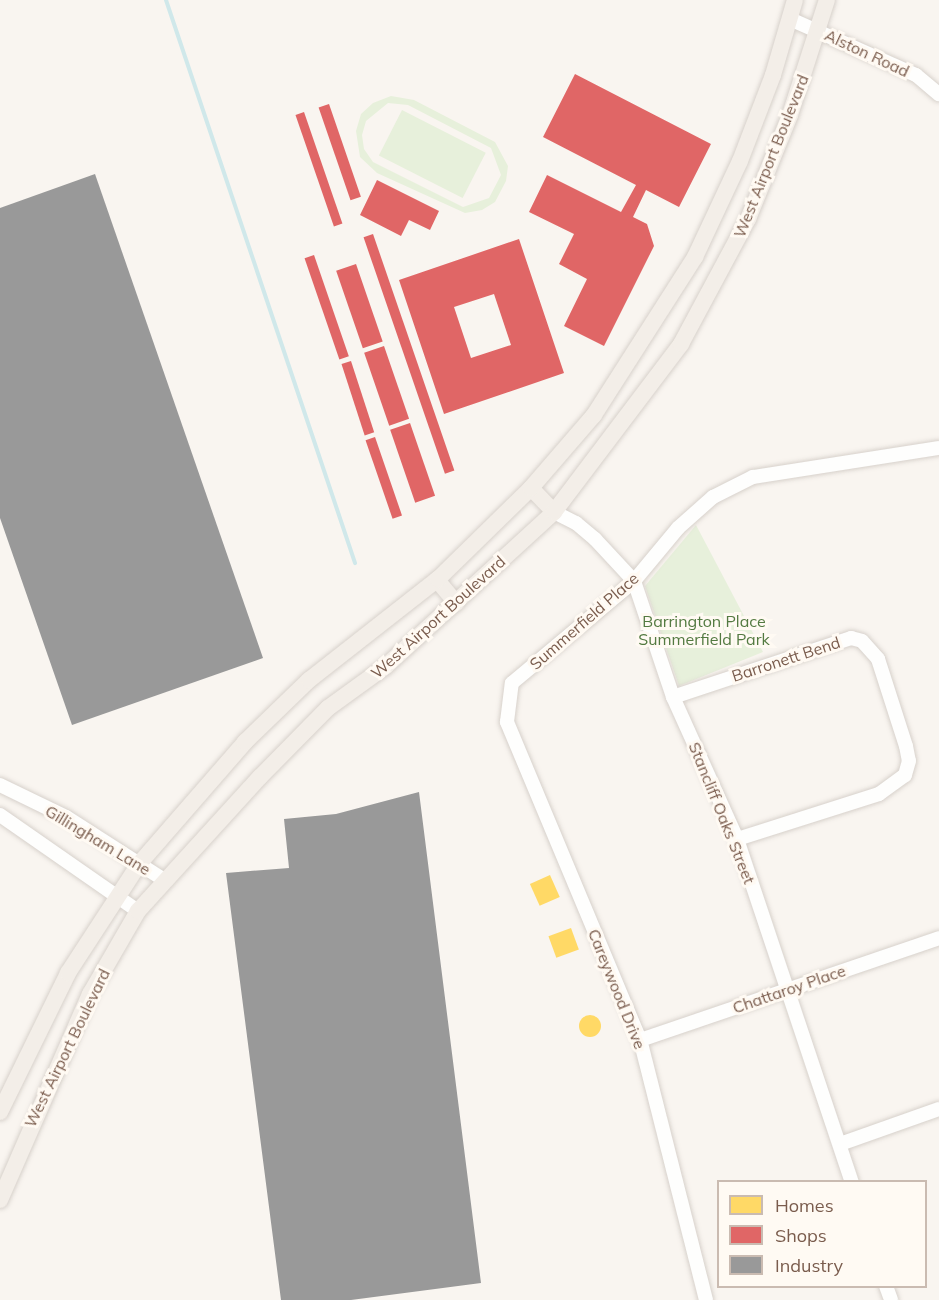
<!DOCTYPE html>
<html>
<head>
<meta charset="utf-8">
<style>
  body { margin:0 }
  #map { position:relative; width:939px; height:1300px; overflow:hidden; background:#f9f5f0; font-family:Mulish,sans-serif }
  div>[style] { position:absolute }
  [style*='--x'] { left:calc(var(--x)*1px); top:calc(var(--y)*1px); width:calc(var(--w)*1px); rotate:calc(var(--a)*1deg) }
  .green>* { inset:0; background:#e7f0db; transform-origin:0 0 }
  .homes>* { inset:0; background:#ffd966; transform-origin:0 0 }
  .round { border-radius:50% }
  .shops>* { inset:0; background:#e06666; transform-origin:0 0 }
  .industry>* { inset:0; background:#999 }
  .stream>* { height:4px; margin:-2px; padding:0 2px; transform-origin:2px; border-radius:2px; background:#d0e8ea }
  .roads { filter:drop-shadow(0 0 2px #d7d1cb) drop-shadow(0 0 2px #d7d1cb) }
  .minor>* { height:14px; margin:-7px; padding:0 7px; transform-origin:7px; border-radius:7px; background:#fefefd }
  .major>* { height:16px; margin:-8px; padding:0 8px; transform-origin:8px; border-radius:8px; background:#f3eee8 }
  span { translate:-50% -50%; white-space:nowrap; text-align:center; line-height:1.15; -webkit-text-stroke:6px #fffaf3; paint-order:stroke }
  .street-label { font-size:16px; color:#7a5c4d }
  .park-label { font-size:16px; color:#537a41 }
  .legend { position:absolute; left:717px; top:1180px; width:210px; height:108px; box-sizing:border-box; background:#fffaf3; border:2px solid #cabbb1; margin:0; padding:8px 10px; list-style:none; font-size:18px; color:#7a5c4d }
  .legend li { display:flex; align-items:center; gap:12px; height:30px }
  .legend b { width:30px; border:2px solid #cabbb1 }
</style>
</head>
<body>
<div id="map">
  <div class="green">
    <i style="clip-path:polygon(evenodd,391px 96px,414px 100px,495px 142px,508px 166px,506px 181px,495px 202px,482px 210px,465px 213px,377px 173px,360px 157px,356px 131px,361px 114px,373px 103px,391px 96px,388px 103px,408px 105px,491px 148px,501px 175px,489px 198px,463px 207px,373px 162px,364px 149px,362px 135px,366px 121px,388px 103px)"></i>
    <i style="left:402px;top:110px;width:94px;height:51px;rotate:27deg"></i>
    <i style="clip-path:polygon(696px 525px,763px 652px,679px 686px,645px 586px)"></i>
  </div>
  <div class="homes">
    <i style="left:550px;top:875px;width:24px;height:22px;rotate:66deg"></i>
    <i style="left:571px;top:928px;width:23px;height:24px;rotate:70deg"></i>
    <i class="round" style="left:579px;top:1015px;width:22px;height:22px"></i>
  </div>
  <div class="shops">
    <i style="clip-path:polygon(575px 74px,711px 144px,679px 207px,646px 190px,633px 217px,647px 224px,654px 246px,604px 346px,564px 326px,587px 279px,559px 264px,574px 234px,529px 212px,547px 175px,621px 212px,636px 185px,543px 137px)"></i>
    <i style="left:329px;top:104px;width:98px;height:11px;rotate:71deg"></i>
    <i style="left:304px;top:112px;width:118px;height:9px;rotate:71deg"></i>
    <i style="clip-path:polygon(377px 180px,439px 211px,430px 230px,409px 220px,401px 236px,360px 215px)"></i>
    <i style="left:373px;top:234px;width:250px;height:10px;rotate:71deg"></i>
    <i style="clip-path:polygon(evenodd,519px 239px,564px 373px,444px 414px,399px 280px,519px 239px,494px 294px,511px 345px,471px 358px,454px 307px,494px 294px)"></i>
    <i style="left:314px;top:255px;width:107px;height:10px;rotate:71deg"></i>
    <i style="left:356px;top:264px;width:82px;height:21px;rotate:71deg"></i>
    <i style="left:384px;top:346px;width:77px;height:21px;rotate:71deg"></i>
    <i style="left:351px;top:361px;width:75px;height:10px;rotate:72deg"></i>
    <i style="left:410px;top:423px;width:77px;height:21px;rotate:71deg"></i>
    <i style="left:375px;top:437px;width:83px;height:10px;rotate:71deg"></i>
  </div>
  <div class="industry">
    <i style="clip-path:polygon(95px 174px,263px 658px,72px 725px,0 518px,0 208px)"></i>
    <i style="clip-path:polygon(419px 792px,481px 1283px,351px 1300px,281px 1300px,226px 873px,289px 868px,284px 819px,336px 814px)"></i>
  </div>
  <div class="stream">
    <i style="--x:166;--y:0;--w:594;--a:71.44"></i>
  </div>
  <div class="roads">
    <div class="minor">
      <i style="--x:790;--y:19;--w:138;--a:24"></i>
      <i style="--x:916;--y:75;--w:30;--a:40"></i>
      <i style="--x:554;--y:512;--w:25;--a:27"></i>
      <i style="--x:576;--y:523;--w:25;--a:40"></i>
      <i style="--x:595;--y:539;--w:57;--a:47.1"></i>
      <i style="--x:634;--y:581;--w:122;--a:71.4"></i>
      <i style="--x:673;--y:697;--w:156;--a:65.7"></i>
      <i style="--x:737;--y:839;--w:362;--a:71.5"></i>
      <i style="--x:673;--y:697;--w:188;--a:-18.3"></i>
      <i style="--x:851;--y:638;--w:11;--a:15"></i>
      <i style="--x:862;--y:641;--w:24;--a:48"></i>
      <i style="--x:878;--y:659;--w:91;--a:72.2"></i>
      <i style="--x:906;--y:746;--w:15;--a:79"></i>
      <i style="--x:909;--y:761;--w:15;--a:106"></i>
      <i style="--x:905;--y:775;--w:32;--a:144"></i>
      <i style="--x:879;--y:794;--w:149;--a:162.4"></i>
      <i style="--x:0;--y:785;--w:73;--a:25.9"></i>
      <i style="--x:66;--y:817;--w:117;--a:32.7"></i>
      <i style="--x:0;--y:815;--w:168;--a:34.8"></i>
      <i style="--x:640;--y:1040;--w:316;--a:-18.8"></i>
      <i style="--x:840;--y:1144;--w:105;--a:-19.5"></i>
      <i style="--x:886;--y:1286;--w:15;--a:70"></i>
      <i style="--x:706;--y:1300;--w:268;--a:-104.2"></i>
      <i style="--x:640;--y:1040;--w:345;--a:-112.7"></i>
      <i style="--x:507;--y:722;--w:39;--a:-83"></i>
      <i style="--x:512;--y:683;--w:159;--a:-39.9"></i>
      <i style="--x:634;--y:581;--w:69;--a:-50.3"></i>
      <i style="--x:678;--y:528;--w:47;--a:-41.5"></i>
      <i style="--x:713;--y:497;--w:45;--a:-26.6"></i>
      <i style="--x:753;--y:477;--w:188;--a:-8.9"></i>
    </div>
    <div class="major">
      <i style="--x:531;--y:488;--w:33;--a:46"></i>
      <i style="--x:437;--y:580;--w:30;--a:50"></i>
      <i style="--x:0;--y:1112;--w:155;--a:-63.9"></i>
      <i style="--x:68;--y:973;--w:130;--a:-56.9"></i>
      <i style="--x:139;--y:864;--w:162;--a:-49"></i>
      <i style="--x:245;--y:742;--w:89;--a:-44.1"></i>
      <i style="--x:309;--y:680;--w:164;--a:-38.1"></i>
      <i style="--x:438;--y:579;--w:130;--a:-44.4"></i>
      <i style="--x:531;--y:488;--w:96;--a:-49.2"></i>
      <i style="--x:594;--y:415;--w:188;--a:-57.4"></i>
      <i style="--x:695;--y:257;--w:106;--a:-64.9"></i>
      <i style="--x:740;--y:161;--w:92;--a:-69"></i>
      <i style="--x:773;--y:75;--w:78;--a:-73.7"></i>
      <i style="--x:0;--y:1200;--w:225;--a:-66.4"></i>
      <i style="--x:90;--y:994;--w:96;--a:-60"></i>
      <i style="--x:138;--y:911;--w:181;--a:-47.7"></i>
      <i style="--x:260;--y:777;--w:97;--a:-45.4"></i>
      <i style="--x:328;--y:708;--w:72;--a:-35.9"></i>
      <i style="--x:386;--y:666;--w:228;--a:-42.5"></i>
      <i style="--x:554;--y:512;--w:211;--a:-52.9"></i>
      <i style="--x:681;--y:344;--w:142;--a:-61.8"></i>
      <i style="--x:748;--y:219;--w:112;--a:-68"></i>
      <i style="--x:790;--y:115;--w:121;--a:-72.2"></i>
    </div>
  </div>
  <div class="street-label">
    <span style="left:867px;top:53px;rotate:25deg">Alston Road</span>
    <span style="left:771px;top:156px;rotate:-68deg">West Airport Boulevard</span>
    <span style="left:438px;top:617px;rotate:-42deg">West Airport Boulevard</span>
    <span style="left:584px;top:621px;rotate:-41deg">Summerfield Place</span>
    <span style="left:786px;top:659px;rotate:-18deg">Barronett Bend</span>
    <span style="left:722px;top:813px;rotate:68deg">Stancliff Oaks Street</span>
    <span style="left:98px;top:840px;rotate:31deg">Gillingham Lane</span>
    <span style="left:617px;top:989px;rotate:68deg">Careywood Drive</span>
    <span style="left:789px;top:989px;rotate:-19deg">Chattaroy Place</span>
    <span style="left:67px;top:1048px;rotate:-64deg">West Airport Boulevard</span>
  </div>
  <div class="park-label">
    <span style="left:704px;top:630px">Barrington Place<br>Summerfield Park</span>
  </div>
  <ul class="legend">
  <li><b style="height:16px;background:#ffd966"></b>Homes</li>
  <li><b style="height:16px;background:#e06666"></b>Shops</li>
  <li><b style="height:16px;background:#999"></b>Industry</li>
  </ul>
</div>
</body>
</html>
